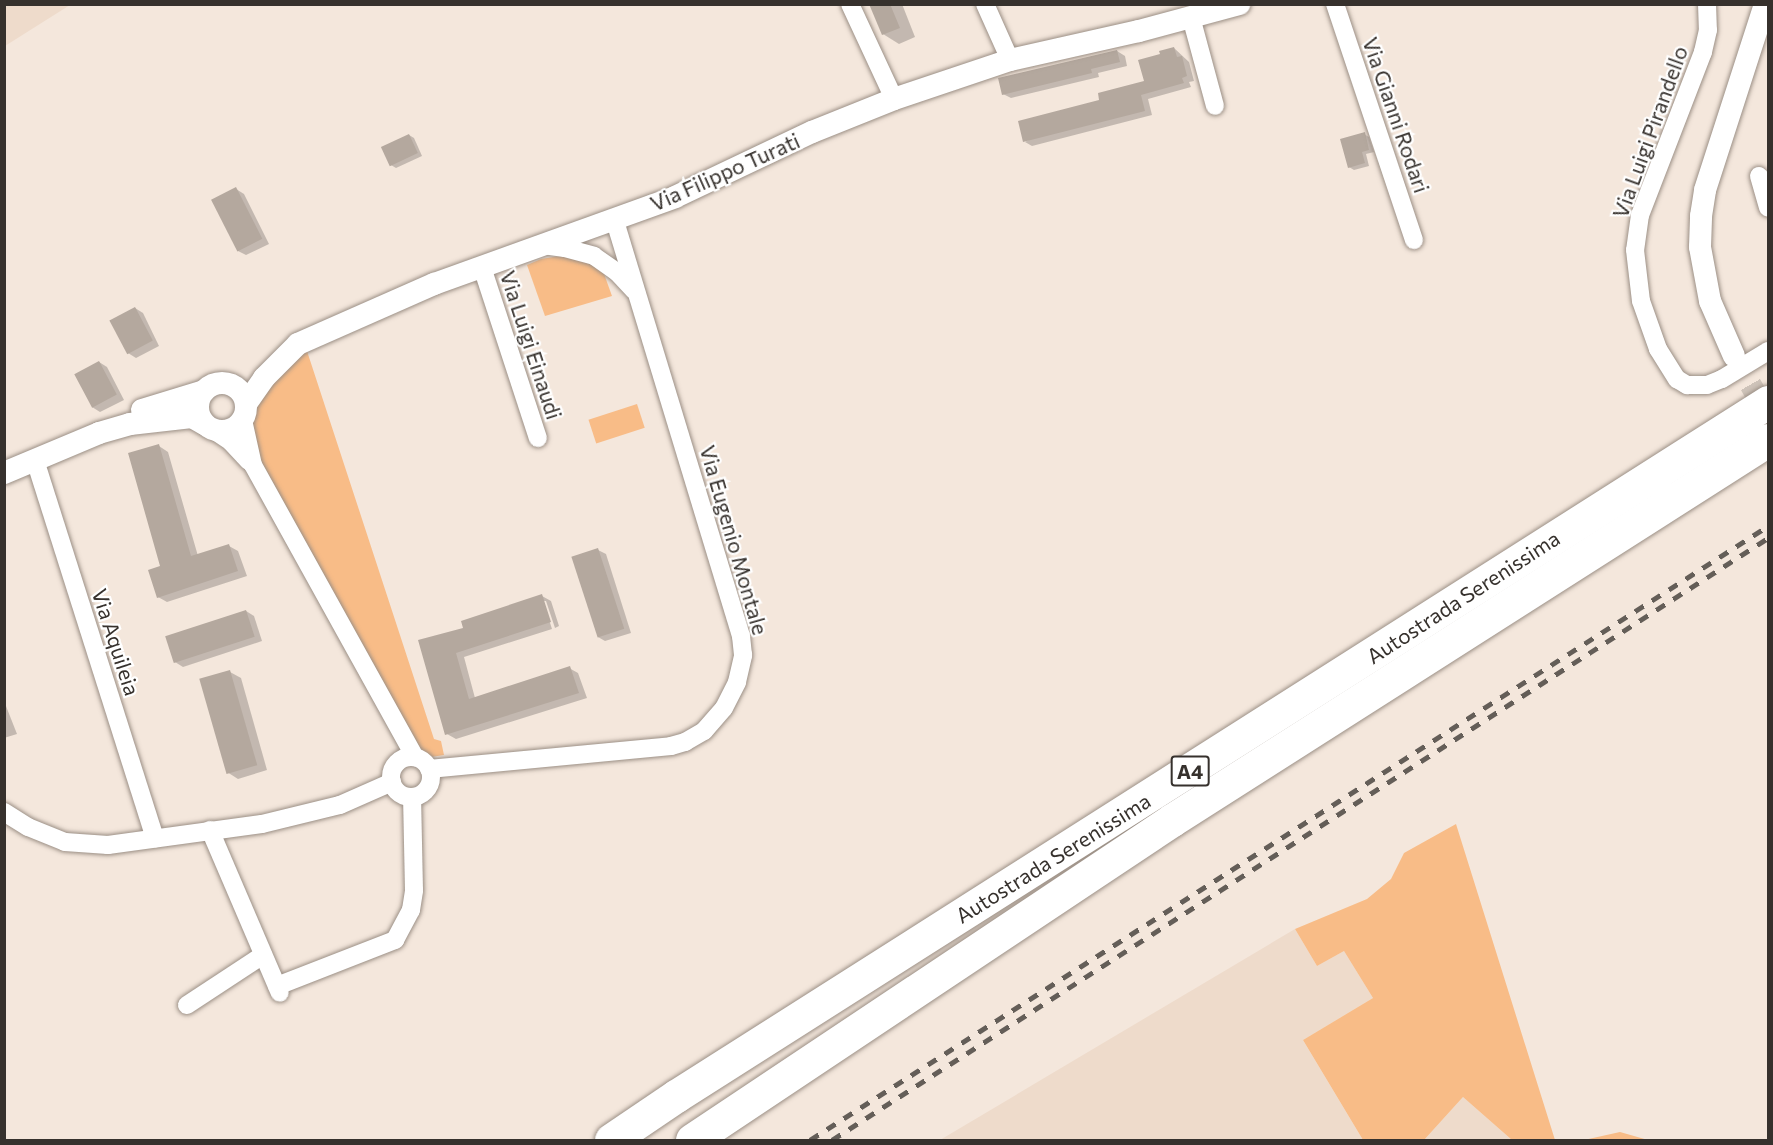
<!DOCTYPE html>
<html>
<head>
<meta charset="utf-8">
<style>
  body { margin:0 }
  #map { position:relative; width:1773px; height:1145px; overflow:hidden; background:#f4e7dc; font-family:Commissioner,sans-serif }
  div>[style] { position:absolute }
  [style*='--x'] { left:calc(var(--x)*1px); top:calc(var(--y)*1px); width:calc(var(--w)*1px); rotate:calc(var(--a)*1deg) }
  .built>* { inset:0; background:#eedbcb }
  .green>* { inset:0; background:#f8bc87; transform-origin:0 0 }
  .shadow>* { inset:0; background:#0003 }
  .building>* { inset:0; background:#b4a89e; transform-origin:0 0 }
  .tertiary-tunnel>* { height:22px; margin-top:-11px; transform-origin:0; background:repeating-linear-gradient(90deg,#cec3b9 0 22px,transparent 0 33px) }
  .roads { filter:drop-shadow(0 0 2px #9b8f85) drop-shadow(0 0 2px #9b8f85) }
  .minor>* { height:18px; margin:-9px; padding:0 9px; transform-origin:9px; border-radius:9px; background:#fff }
  .minor>.ring { margin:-9px; padding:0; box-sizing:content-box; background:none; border:18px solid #fff; border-radius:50% }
  .tertiary>* { height:22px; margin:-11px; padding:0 11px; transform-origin:11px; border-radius:11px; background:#fff }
  .tertiary>.ring { margin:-11px; padding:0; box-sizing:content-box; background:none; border:22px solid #fff; border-radius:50% }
  .motorway>* { height:33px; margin:-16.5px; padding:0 16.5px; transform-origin:16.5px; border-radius:16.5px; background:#fff }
  .rail>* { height:4.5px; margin-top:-2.25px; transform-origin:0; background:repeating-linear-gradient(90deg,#645e58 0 10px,transparent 0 20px) }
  span { translate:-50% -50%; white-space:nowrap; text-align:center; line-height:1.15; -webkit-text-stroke:4.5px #fff; paint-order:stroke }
  .shield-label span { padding:2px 4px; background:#fff; border:2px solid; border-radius:4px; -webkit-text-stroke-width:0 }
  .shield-label { font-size:20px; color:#36312d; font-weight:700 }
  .street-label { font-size:21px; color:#36312d }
  .frame { position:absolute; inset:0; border:6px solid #36312d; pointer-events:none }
</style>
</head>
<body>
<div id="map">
  <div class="built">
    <i style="clip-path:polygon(5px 4px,70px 4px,70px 5px,5px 46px)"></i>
    <i style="clip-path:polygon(1295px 929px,1317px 966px,1344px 951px,1373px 998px,1303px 1040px,1363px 1140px,940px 1140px)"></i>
    <i style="clip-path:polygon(1463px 1097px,1512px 1140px,1424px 1140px)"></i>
  </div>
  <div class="green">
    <i style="clip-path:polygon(566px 255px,580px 259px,603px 271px,612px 296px,545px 316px,527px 265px,541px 259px)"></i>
    <i style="clip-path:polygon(307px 351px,434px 739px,441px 741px,444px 755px,431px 757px,420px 750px,255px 450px,251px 418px,262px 388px)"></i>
    <i style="left:637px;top:404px;width:25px;height:51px;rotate:72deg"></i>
    <i style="clip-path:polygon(1456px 824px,1555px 1140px,1512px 1140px,1463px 1097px,1424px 1140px,1363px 1140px,1303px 1040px,1373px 998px,1344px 951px,1317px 966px,1295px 929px,1367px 899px,1391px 879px,1404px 853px)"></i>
    <i style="clip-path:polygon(1620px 1132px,1648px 1140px,1584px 1140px)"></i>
  </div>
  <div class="shadow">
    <i style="clip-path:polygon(871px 4px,902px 4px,915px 37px,899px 44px,883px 34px)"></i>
    <i style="clip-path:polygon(1174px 48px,1189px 62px,1194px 81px,1189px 82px,1191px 87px,1148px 99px,1152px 115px,1032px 146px,1025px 142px,1101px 101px,1146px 82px,1162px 56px)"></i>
    <i style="clip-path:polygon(1117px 51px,1125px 56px,1127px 66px,1098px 73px,1099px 77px,1011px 98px,1003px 94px)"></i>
    <i style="clip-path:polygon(1364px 134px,1369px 137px,1374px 152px,1366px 154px,1369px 166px,1354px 170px,1349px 167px)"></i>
    <i style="clip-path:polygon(409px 135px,414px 138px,422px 156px,396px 168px,391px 165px)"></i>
    <i style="clip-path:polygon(236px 189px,244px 194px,269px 244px,246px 255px,238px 251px)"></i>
    <i style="clip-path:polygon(135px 308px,143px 313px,159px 346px,136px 358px,128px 353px)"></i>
    <i style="clip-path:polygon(99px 362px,107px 367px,124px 400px,100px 412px,92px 407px)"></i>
    <i style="clip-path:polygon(159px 446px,168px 452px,198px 556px,229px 546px,238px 551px,247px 576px,167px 602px,158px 597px,162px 567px)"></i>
    <i style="clip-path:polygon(598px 550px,606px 554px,631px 633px,605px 641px,598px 637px)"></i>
    <i style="clip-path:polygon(542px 596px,551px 601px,559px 626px,555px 628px,546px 601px,543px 601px,552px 629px,464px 657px,475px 698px,569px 668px,578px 673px,587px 698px,456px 739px,447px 734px,420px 641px,465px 629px)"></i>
    <i style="clip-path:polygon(246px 611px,254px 616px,262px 641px,183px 667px,175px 662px)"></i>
    <i style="clip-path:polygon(230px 672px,241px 678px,267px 770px,238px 779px,227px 772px)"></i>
    <i style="clip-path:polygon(4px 701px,17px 734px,4px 738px)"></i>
  </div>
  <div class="building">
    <i style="clip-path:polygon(869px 4px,890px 4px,900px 28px,882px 35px)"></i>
    <i style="clip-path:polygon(1174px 47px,1177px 57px,1182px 56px,1187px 76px,1182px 78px,1184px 83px,1141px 95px,1145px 111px,1023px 142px,1018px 121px,1099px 100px,1098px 93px,1144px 81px,1138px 60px,1160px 54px,1159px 51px)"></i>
    <i style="clip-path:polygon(1117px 50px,1120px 62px,1091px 69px,1092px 73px,1002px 95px,998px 78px)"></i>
    <i style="clip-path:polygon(1365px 132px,1369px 150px,1362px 152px,1365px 163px,1348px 168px,1340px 139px)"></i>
    <i style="left:409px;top:134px;width:21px;height:31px;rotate:65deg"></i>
    <i style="left:236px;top:187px;width:58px;height:28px;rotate:63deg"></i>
    <i style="left:135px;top:307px;width:38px;height:29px;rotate:62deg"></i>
    <i style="left:99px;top:361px;width:38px;height:28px;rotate:62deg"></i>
    <i style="clip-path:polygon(159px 444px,191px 556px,229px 544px,238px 571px,157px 598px,148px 570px,160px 566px,128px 453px)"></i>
    <i style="left:598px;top:548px;width:85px;height:28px;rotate:72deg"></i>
    <i style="clip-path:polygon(542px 594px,551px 622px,456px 653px,469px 699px,570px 666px,579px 693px,445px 735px,418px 640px,463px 628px,461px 621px)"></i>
    <i style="left:246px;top:610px;width:28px;height:85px;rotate:72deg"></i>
    <i style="left:230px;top:670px;width:99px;height:32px;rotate:74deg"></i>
  </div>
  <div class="tertiary-tunnel">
    <i style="--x:1734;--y:356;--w:68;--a:60"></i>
  </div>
  <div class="roads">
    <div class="minor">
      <i style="--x:850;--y:4;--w:105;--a:65.1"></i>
      <i style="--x:985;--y:4;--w:61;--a:65.9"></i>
      <i style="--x:1335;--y:4;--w:249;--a:71.5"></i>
      <i style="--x:1707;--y:4;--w:26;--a:88"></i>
      <i style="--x:1708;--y:30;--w:23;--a:103"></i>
      <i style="--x:1703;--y:52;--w:175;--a:111.1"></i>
      <i style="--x:1640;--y:215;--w:35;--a:98"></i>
      <i style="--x:1635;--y:250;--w:51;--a:83.3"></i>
      <i style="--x:1641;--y:301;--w:51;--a:70.5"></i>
      <i style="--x:1658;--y:349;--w:36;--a:58"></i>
      <i style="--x:1677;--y:379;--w:12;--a:31"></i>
      <i style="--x:1687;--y:385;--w:20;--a:0"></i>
      <i style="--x:1707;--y:385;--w:16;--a:-22"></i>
      <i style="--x:1722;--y:379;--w:54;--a:-31.3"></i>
      <i style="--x:1191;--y:17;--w:92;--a:74.9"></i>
      <i style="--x:1759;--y:176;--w:33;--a:74"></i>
      <i style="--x:543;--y:245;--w:22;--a:8"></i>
      <i style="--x:565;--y:248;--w:30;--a:15"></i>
      <i style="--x:594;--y:256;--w:28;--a:35"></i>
      <i style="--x:617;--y:272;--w:25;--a:47"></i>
      <i style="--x:482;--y:267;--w:180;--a:71.9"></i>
      <i style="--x:243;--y:420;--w:46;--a:77.5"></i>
      <i style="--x:253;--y:465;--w:334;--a:61"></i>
      <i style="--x:212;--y:429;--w:23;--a:34"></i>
      <i style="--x:231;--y:442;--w:26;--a:47"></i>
      <i style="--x:35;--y:460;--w:397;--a:72.4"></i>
      <i class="ring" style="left:391px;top:757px;width:22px;height:22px"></i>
      <i style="--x:429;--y:769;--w:243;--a:-5.4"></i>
      <i style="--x:671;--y:746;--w:15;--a:-16"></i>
      <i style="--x:685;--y:742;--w:22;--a:-30"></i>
      <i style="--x:704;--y:731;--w:30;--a:-49"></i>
      <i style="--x:724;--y:708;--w:29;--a:-63"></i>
      <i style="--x:737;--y:682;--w:28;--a:-77"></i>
      <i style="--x:743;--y:655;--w:19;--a:-96"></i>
      <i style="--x:741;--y:636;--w:436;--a:-106.9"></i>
      <i style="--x:4;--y:812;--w:28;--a:32"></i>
      <i style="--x:28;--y:827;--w:40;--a:22"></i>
      <i style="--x:65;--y:842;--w:43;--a:4"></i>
      <i style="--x:108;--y:845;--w:155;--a:-7.8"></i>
      <i style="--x:262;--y:824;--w:80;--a:-13.7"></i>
      <i style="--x:340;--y:805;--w:57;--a:-23.9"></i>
      <i style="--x:210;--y:830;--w:177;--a:66.8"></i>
      <i style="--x:277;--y:986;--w:127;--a:-21.3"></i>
      <i style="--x:395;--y:940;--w:34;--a:-62"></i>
      <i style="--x:411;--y:910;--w:20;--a:-81"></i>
      <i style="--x:414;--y:890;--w:93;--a:-91.2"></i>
      <i style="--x:187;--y:1005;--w:91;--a:-33.3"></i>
    </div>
    <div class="tertiary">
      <i style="--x:1734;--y:356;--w:60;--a:-113.6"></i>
      <i style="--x:1710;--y:301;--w:55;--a:-100.5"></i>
      <i style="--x:1700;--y:247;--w:31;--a:-88"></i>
      <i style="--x:1701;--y:216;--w:26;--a:-81"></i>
      <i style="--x:1705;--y:190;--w:195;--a:-72.1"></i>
      <i class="ring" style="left:198px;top:383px;width:26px;height:26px"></i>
      <i style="--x:246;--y:404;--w:32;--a:-55"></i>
      <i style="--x:264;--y:378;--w:48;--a:-45"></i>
      <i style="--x:298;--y:344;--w:149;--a:-23.8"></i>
      <i style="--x:434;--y:284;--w:256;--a:-19.8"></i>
      <i style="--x:675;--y:197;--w:152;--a:-25.4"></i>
      <i style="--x:812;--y:132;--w:88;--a:-21.9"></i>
      <i style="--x:894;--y:99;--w:122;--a:-18.6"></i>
      <i style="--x:1010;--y:60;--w:132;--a:-12.7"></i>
      <i style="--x:1139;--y:31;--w:104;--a:-15.1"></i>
      <i style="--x:142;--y:410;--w:65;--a:-17"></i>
      <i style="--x:4;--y:473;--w:103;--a:-22.8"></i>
      <i style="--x:99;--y:433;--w:32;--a:-16"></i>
      <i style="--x:130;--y:424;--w:62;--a:-6.4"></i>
      <i style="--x:192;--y:417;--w:14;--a:30"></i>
    </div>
    <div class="motorway">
      <i style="--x:611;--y:1140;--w:78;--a:-34.1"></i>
      <i style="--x:676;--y:1096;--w:1294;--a:-32.44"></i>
      <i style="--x:692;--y:1140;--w:577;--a:-33.69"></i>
      <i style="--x:1172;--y:820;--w:707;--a:-32.52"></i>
    </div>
  </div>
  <div class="rail">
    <i style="--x:810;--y:1140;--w:1138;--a:-32.66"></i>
    <i style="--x:832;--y:1140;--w:1113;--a:-32.75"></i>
  </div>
  <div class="shield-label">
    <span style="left:1190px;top:771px">A4</span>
  </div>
  <div class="street-label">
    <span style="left:1396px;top:115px;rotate:71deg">Via Gianni Rodari</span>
    <span style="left:1650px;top:132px;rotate:-70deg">Via Luigi Pirandello</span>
    <span style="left:725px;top:172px;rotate:-24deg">Via Filippo Turati</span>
    <span style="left:531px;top:345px;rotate:72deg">Via Luigi Einaudi</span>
    <span style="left:734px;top:540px;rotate:74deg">Via Eugenio Montale</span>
    <span style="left:1463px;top:597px;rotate:-33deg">Autostrada Serenissima</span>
    <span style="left:116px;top:642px;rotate:72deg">Via Aquileia</span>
    <span style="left:1053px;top:858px;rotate:-32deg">Autostrada Serenissima</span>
  </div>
  <div class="frame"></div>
</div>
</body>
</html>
